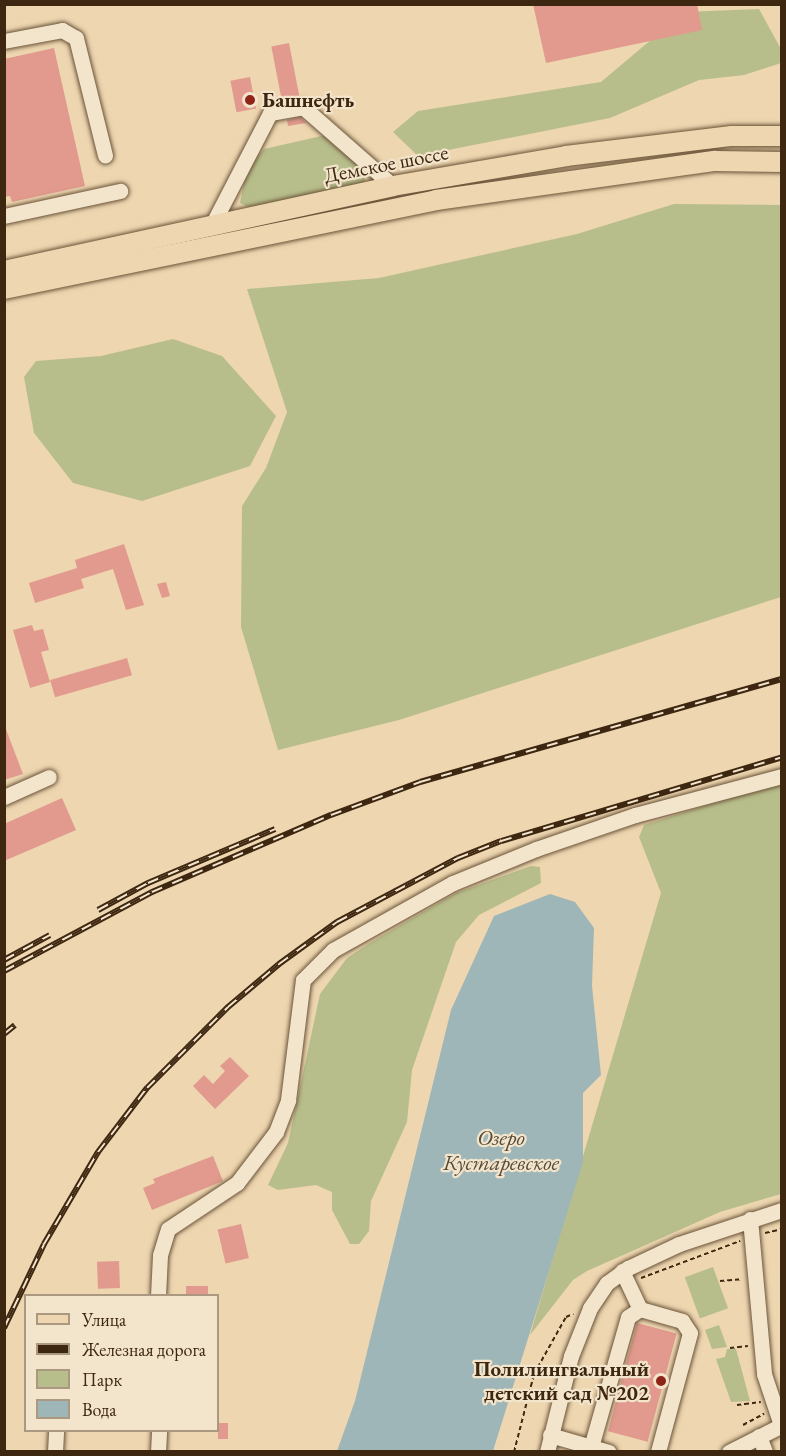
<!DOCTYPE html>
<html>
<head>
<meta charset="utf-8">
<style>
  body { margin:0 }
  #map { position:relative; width:786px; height:1456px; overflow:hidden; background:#edd6b0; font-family:"EB Garamond",serif }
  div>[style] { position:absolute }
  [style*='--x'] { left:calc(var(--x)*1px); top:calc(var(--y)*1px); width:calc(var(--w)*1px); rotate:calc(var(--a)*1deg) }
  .green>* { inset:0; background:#b8be8b; transform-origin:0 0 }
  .water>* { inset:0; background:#9eb6b7 }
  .building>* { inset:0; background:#e19a8d; transform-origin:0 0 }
  .path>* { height:2px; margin-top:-1px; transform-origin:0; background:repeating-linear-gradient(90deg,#3e2710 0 4.5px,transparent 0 7.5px) }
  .roads { filter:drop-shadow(0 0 2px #6a5338) drop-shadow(0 0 2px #6a5338) }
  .minor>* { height:15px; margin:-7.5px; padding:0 7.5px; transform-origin:7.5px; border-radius:7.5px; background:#f3e4cc }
  .major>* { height:20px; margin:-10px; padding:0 10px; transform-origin:10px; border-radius:10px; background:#edd6b0 }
  .rail>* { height:6px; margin-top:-3px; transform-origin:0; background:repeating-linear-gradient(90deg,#f3e4cc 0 11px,#3e2710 0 22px); box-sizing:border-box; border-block:2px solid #3e2710 }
  .dots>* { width:16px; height:16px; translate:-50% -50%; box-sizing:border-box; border:3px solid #f3e4cc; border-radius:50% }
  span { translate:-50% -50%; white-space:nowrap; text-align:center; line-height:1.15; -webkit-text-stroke:4.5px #f3e4cc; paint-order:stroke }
  .poi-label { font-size:21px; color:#3e2710; font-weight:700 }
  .left { translate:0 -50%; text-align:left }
  .right { translate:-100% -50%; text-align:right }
  .street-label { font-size:21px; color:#3e2710 }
  .water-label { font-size:22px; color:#564b3a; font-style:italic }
  .frame { position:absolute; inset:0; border:6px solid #3e2710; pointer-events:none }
  .legend { position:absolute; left:24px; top:1294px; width:195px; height:138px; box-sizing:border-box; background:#f3e4cc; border:2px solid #ab9881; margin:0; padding:8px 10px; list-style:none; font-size:18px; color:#3e2710 }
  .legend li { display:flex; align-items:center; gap:12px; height:30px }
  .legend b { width:30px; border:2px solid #ab9881 }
</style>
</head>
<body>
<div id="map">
  <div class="green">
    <i style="clip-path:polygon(759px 9px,781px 49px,781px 63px,744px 75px,699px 80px,610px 118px,418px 156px,393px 132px,418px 111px,601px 82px,684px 12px)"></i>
    <i style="clip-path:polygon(326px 135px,364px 168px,365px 182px,275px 205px,248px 207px,240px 203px,247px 169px,264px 149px)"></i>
    <i style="clip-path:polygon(674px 204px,781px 205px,781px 597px,399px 720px,278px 750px,241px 627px,242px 506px,266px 468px,287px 412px,247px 289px,379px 278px,577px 234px)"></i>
    <i style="clip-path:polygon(173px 339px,222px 356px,276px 416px,250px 466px,142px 501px,73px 483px,34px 433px,24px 377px,36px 361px,101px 356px)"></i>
    <i style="clip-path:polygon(781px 782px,781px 1194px,720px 1212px,587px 1271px,573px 1280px,530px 1335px,661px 893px,639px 837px,644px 825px)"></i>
    <i style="clip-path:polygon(531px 866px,540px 867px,541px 883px,479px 915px,456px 942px,412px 1070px,407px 1122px,371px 1201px,369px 1231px,359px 1244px,350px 1244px,332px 1210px,332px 1192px,316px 1185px,278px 1190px,268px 1185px,288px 1143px,320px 994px,347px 958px,368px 944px,456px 893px)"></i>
    <i style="left:713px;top:1267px;width:44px;height:30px;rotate:70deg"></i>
    <i style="clip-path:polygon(719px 1325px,727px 1347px,712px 1349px,705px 1330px)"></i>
    <i style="clip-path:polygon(727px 1349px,736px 1349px,750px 1401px,731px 1402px,716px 1359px,725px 1357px)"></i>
  </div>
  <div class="water">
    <i style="clip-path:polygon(550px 894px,575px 902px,594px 928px,592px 986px,601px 1075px,583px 1093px,583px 1162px,493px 1451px,337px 1451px,355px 1401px,451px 1010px,494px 916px)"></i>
  </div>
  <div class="building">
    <i style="clip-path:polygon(533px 4px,697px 4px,702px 30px,546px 63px)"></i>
    <i style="left:289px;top:43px;width:56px;height:18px;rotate:79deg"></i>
    <i style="clip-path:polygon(54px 48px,85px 186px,12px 202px,10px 196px,4px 197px,4px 59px)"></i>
    <i style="left:250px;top:77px;width:32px;height:20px;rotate:79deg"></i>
    <i style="clip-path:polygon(300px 117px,306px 123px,288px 126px,287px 120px)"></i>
    <i style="clip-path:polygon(124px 544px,144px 605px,126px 610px,113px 569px,81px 579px,84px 588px,35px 603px,29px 583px,77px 568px,75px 560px)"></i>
    <i style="clip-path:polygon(166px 582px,170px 596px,162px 598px,157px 584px)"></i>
    <i style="clip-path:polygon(32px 625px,34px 631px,43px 629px,49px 650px,41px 652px,50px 682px,30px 688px,13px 630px)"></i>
    <i style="left:127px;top:658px;width:18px;height:80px;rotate:74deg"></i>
    <i style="clip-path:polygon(4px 724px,23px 774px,4px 780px)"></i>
    <i style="clip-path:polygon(62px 798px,76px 830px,4px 861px,4px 824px)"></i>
    <i style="clip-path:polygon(230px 1057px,249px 1076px,215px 1109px,193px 1086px,204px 1075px,213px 1084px,225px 1071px,220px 1066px)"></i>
    <i style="clip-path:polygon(213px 1156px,223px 1181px,152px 1210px,143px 1188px,155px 1183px,153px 1179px)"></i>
    <i style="left:241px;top:1224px;width:35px;height:24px;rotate:77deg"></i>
    <i style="left:119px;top:1261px;width:27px;height:22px;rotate:88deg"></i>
    <i style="left:186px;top:1286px;width:22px;height:10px"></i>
    <i style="left:637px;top:1323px;width:41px;height:112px;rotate:15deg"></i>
    <i style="left:218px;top:1423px;width:10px;height:16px"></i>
  </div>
  <div class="path">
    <i style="--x:765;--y:1233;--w:17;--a:-13"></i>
    <i style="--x:641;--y:1278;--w:106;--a:-20.5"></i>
    <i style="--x:720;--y:1281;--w:21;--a:-5"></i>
    <i style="--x:730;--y:1348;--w:18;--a:-6"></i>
    <i style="--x:737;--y:1405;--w:24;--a:-7"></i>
    <i style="--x:743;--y:1425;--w:24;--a:-28"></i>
    <i style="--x:514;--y:1452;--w:81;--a:-75.6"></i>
    <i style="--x:534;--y:1374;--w:65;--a:-60.7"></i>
    <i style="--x:566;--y:1317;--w:8;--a:-23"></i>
  </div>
  <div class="roads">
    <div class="minor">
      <i style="--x:4;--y:41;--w:59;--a:-10.7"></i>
      <i style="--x:62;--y:30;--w:16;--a:30"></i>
      <i style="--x:76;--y:38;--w:121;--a:76.1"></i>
      <i style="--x:4;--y:216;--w:119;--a:-12.2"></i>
      <i style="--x:212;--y:225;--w:126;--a:-62.6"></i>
      <i style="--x:270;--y:113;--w:34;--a:-10"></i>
      <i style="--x:303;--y:107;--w:120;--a:41.3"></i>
      <i style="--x:4;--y:797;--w:49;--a:-24"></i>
      <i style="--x:750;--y:1219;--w:156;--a:84.8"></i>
      <i style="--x:764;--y:1374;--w:54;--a:71.6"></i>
      <i style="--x:622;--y:1271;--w:42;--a:64.7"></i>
      <i style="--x:158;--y:1296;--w:41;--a:-87.2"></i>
      <i style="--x:160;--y:1255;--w:27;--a:-73"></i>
      <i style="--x:168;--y:1229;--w:83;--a:-33.7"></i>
      <i style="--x:237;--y:1183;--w:64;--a:-52.6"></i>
      <i style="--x:276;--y:1132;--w:34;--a:-69"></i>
      <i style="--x:288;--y:1100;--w:121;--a:-82.9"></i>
      <i style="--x:303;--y:980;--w:42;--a:-45"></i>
      <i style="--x:333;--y:950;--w:137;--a:-29.2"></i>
      <i style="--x:453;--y:883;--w:90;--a:-22.3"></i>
      <i style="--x:536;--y:849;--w:105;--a:-19"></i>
      <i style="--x:635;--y:815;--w:152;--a:-14.9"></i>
      <i style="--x:550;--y:1435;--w:61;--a:16.1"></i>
      <i style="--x:759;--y:1436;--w:17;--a:69"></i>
      <i style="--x:591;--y:1447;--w:135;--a:-74.1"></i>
      <i style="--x:628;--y:1317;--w:14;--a:-34"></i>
      <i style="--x:640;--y:1309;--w:44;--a:15.9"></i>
      <i style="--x:682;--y:1321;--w:14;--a:56"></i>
      <i style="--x:690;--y:1333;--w:123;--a:105.1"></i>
      <i style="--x:55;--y:1452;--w:22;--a:-87"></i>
      <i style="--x:158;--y:1452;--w:22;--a:-87"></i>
      <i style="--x:547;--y:1452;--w:99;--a:-76"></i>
      <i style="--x:571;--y:1356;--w:52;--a:-68.4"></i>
      <i style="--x:590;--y:1308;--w:30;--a:-56"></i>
      <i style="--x:607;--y:1283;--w:26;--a:-36"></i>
      <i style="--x:628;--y:1268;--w:56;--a:-25.2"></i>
      <i style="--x:679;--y:1244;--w:108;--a:-18.3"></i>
      <i style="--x:729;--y:1452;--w:59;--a:-27"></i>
    </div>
    <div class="major">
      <i style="--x:4;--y:271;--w:398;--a:-12.3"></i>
      <i style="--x:393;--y:186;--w:176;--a:-9.8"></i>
      <i style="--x:566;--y:156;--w:167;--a:-6.9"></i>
      <i style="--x:732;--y:136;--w:50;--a:0"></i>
      <i style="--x:4;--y:289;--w:441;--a:-11.6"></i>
      <i style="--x:436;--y:200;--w:282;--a:-8"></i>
      <i style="--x:715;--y:161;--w:67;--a:0.9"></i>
    </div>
  </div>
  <div class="rail">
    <i style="--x:98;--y:910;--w:57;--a:-28.4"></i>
    <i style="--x:148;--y:883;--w:138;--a:-23"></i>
    <i style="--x:4;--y:960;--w:52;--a:-28.5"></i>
    <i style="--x:4;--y:971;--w:168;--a:-28.1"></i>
    <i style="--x:152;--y:892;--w:195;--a:-23.3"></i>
    <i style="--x:331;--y:815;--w:95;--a:-20.3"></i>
    <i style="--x:420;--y:782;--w:376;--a:-15.9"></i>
    <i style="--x:4;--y:1034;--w:14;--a:-39"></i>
    <i style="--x:4;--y:1328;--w:93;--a:-64.5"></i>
    <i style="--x:44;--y:1244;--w:107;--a:-59.6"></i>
    <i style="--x:98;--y:1152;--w:81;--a:-52.6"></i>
    <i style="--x:147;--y:1088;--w:115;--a:-45"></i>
    <i style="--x:228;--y:1007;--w:67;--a:-40.1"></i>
    <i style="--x:279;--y:964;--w:72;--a:-35.9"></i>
    <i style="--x:337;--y:922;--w:137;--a:-27.9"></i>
    <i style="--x:458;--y:858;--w:46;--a:-21.6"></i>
    <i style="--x:501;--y:841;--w:293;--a:-16.6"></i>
  </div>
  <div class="dots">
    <i style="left:250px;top:100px;background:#8f2418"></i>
    <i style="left:661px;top:1381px;background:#8f2418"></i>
  </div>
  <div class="poi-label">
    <span class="left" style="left:262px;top:100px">Башнефть</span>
    <span class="right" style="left:649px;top:1381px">Полилингвальный<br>детский сад №202</span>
  </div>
  <div class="street-label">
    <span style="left:386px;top:164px;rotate:-11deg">Демское шоссе</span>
  </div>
  <div class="water-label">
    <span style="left:501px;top:1150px">Озеро<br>Кустаревское</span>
  </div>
  <div class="frame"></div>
  <ul class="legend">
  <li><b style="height:8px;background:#edd6b0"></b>Улица</li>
  <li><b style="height:8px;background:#3e2710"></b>Железная дорога</li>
  <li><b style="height:16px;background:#b8be8b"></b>Парк</li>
  <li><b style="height:16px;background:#9eb6b7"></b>Вода</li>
  </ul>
</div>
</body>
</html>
